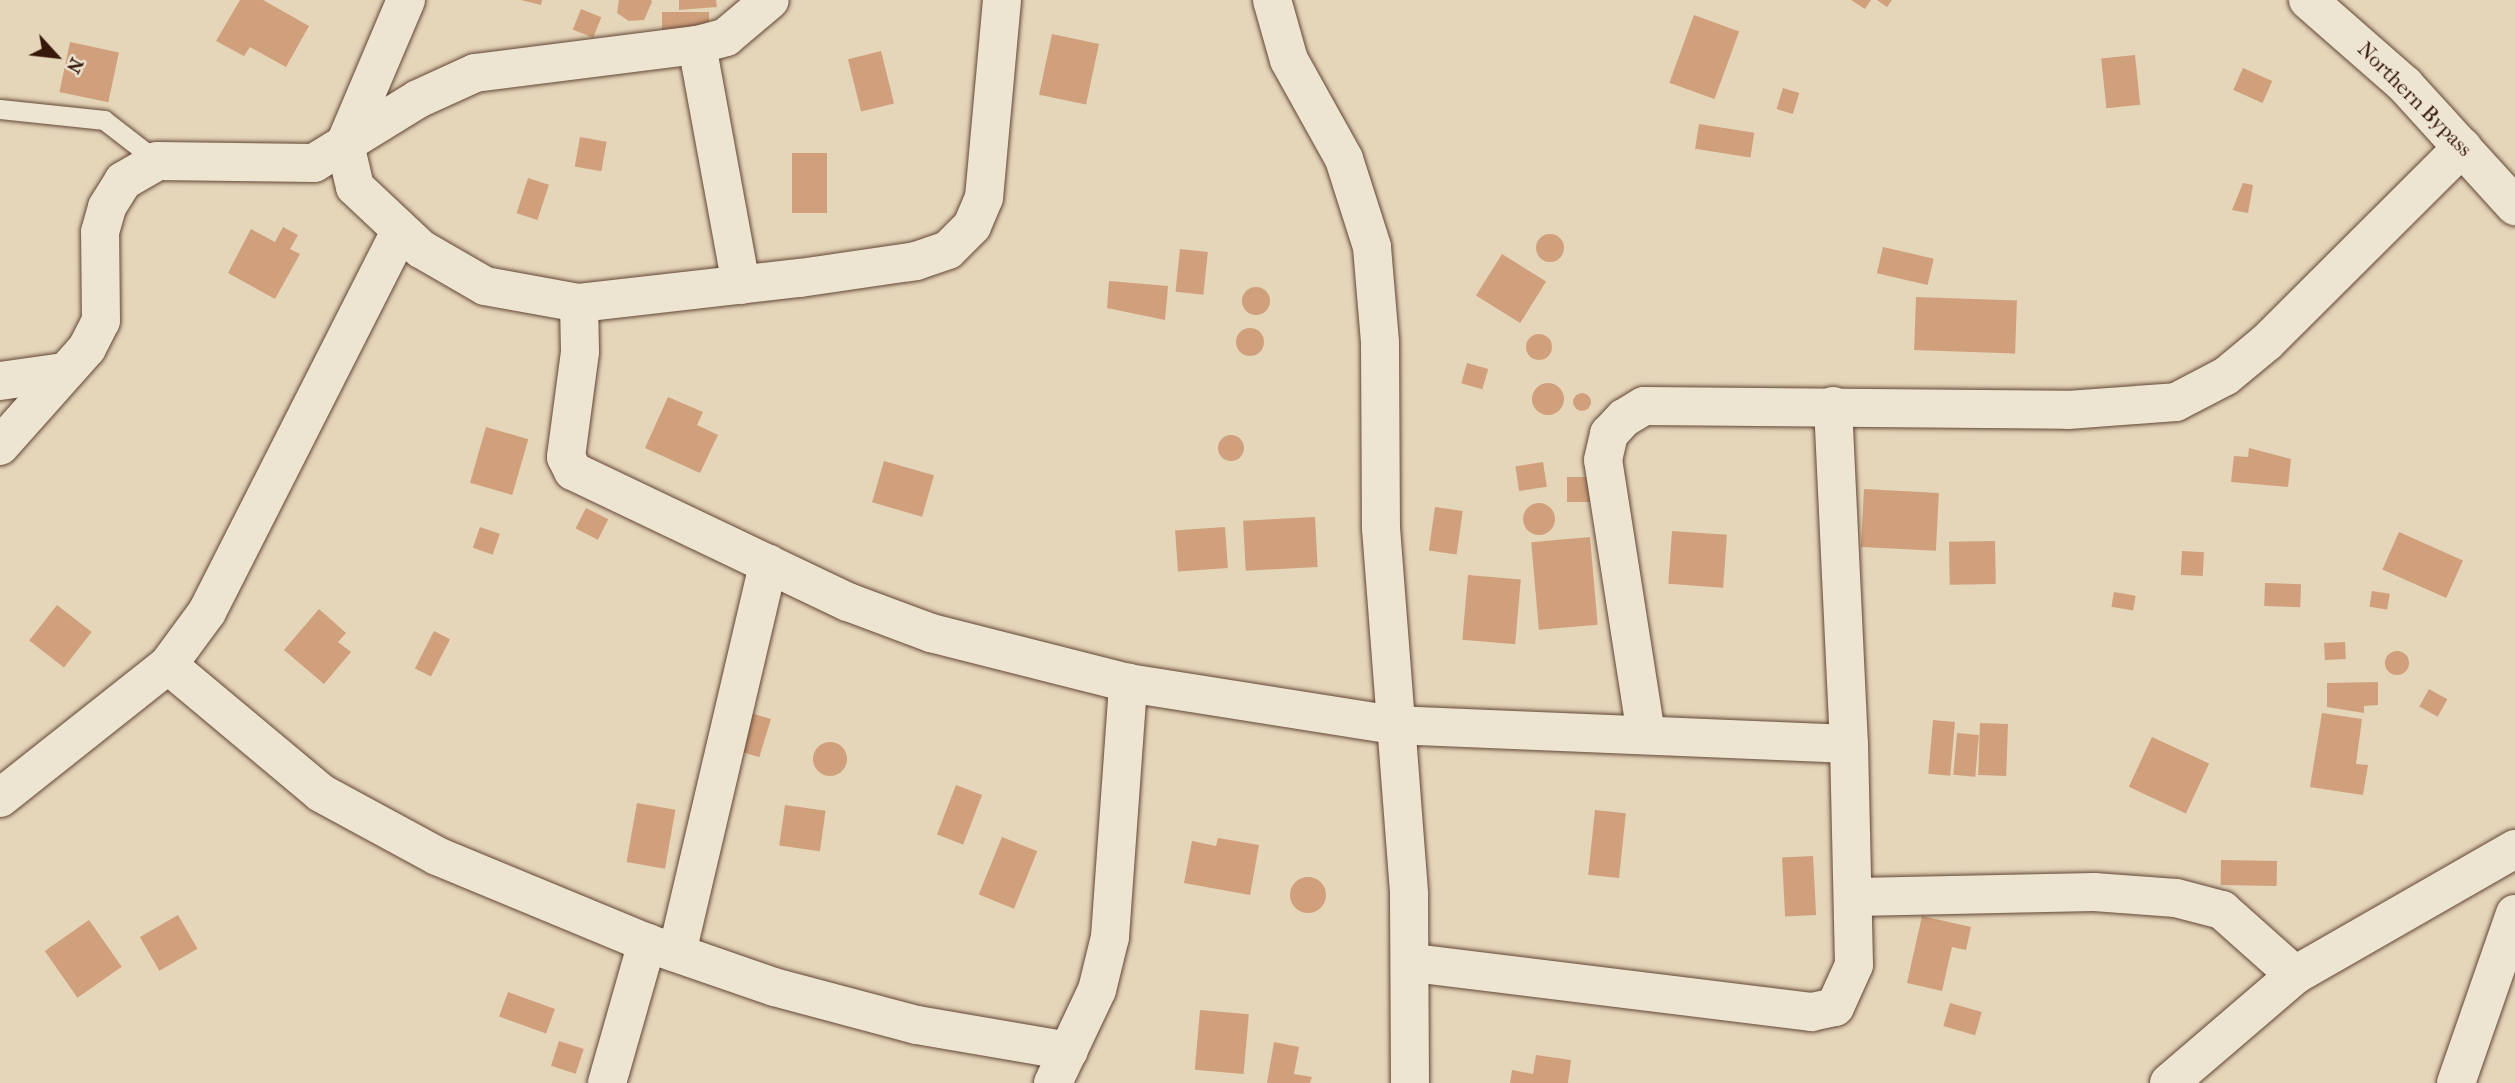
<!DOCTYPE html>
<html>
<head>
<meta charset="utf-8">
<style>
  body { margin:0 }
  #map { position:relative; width:2515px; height:1083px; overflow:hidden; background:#e5d5b9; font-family:"IM FELL French Canon",serif }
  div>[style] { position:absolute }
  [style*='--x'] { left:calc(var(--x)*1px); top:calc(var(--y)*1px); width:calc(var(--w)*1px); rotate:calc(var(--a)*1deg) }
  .building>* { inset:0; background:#d0a07c; transform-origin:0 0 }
  .round { border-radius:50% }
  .roads { filter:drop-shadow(0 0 2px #624736) drop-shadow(0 0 2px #624736) }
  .lane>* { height:19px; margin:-9.5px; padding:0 9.5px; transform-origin:9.5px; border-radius:9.5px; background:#eee4d2 }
  .street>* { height:38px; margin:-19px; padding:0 19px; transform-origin:19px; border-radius:19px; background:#eee4d2 }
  span { translate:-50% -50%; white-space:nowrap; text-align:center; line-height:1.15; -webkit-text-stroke:5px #eee4d2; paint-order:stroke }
  .street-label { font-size:21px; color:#36180a }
  .north { position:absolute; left:21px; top:21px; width:70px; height:70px; -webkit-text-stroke:5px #eee4d2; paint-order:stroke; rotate:117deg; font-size:19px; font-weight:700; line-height:28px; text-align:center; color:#36180a }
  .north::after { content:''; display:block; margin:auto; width:24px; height:32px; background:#36180a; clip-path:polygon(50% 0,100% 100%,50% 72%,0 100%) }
</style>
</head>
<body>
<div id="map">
  <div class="building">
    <i style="clip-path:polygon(240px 0,263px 0,309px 26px,286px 67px,250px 47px,244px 56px,216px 41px)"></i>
    <i style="clip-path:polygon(521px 0,542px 0,541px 5px)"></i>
    <i style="clip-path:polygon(619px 0,651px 0,652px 2px,644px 20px,629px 21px,617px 13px)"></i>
    <i style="clip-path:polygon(679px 0,716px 0,717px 7px,679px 10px)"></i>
    <i style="clip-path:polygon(1851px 0,1871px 0,1865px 9px)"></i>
    <i style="clip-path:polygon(1877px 0,1892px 0,1887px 7px)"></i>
    <i style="left:581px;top:9px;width:22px;height:22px;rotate:22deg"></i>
    <i style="left:709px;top:12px;width:22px;height:47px;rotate:90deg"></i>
    <i style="left:1694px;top:15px;width:48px;height:72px;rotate:20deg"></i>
    <i style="left:1052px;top:34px;width:48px;height:62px;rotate:12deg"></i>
    <i style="left:70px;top:42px;width:50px;height:51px;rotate:12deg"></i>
    <i style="left:881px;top:51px;width:54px;height:34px;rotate:76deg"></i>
    <i style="left:2135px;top:55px;width:50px;height:34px;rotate:84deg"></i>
    <i style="left:2243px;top:68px;width:32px;height:24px;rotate:24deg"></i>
    <i style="left:1783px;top:88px;width:17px;height:22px;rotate:17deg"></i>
    <i style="left:1699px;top:124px;width:56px;height:25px;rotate:9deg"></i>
    <i style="left:580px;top:137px;width:27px;height:30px;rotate:10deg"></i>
    <i style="left:792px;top:153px;width:35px;height:60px"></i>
    <i style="left:528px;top:178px;width:22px;height:37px;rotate:18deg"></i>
    <i style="clip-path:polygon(2243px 183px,2253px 185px,2248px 213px,2232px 210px)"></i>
    <i style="clip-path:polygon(283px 227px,298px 235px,290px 249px,300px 254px,275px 299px,228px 273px,251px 229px,275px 242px)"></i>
    <i class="round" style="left:1536px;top:234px;width:28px;height:28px"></i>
    <i style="left:1883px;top:247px;width:52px;height:27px;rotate:13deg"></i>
    <i style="left:1180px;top:249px;width:28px;height:43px;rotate:6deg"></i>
    <i style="left:1502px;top:254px;width:52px;height:49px;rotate:32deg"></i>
    <i style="clip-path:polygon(1109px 281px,1168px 286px,1165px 320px,1107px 308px)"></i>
    <i class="round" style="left:1242px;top:287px;width:28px;height:28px"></i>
    <i style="left:1916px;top:297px;width:101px;height:53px;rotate:2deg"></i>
    <i class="round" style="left:1236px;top:328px;width:28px;height:28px"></i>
    <i class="round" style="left:1526px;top:334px;width:26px;height:26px"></i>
    <i style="left:1467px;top:363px;width:22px;height:21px;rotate:16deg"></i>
    <i class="round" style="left:1532px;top:383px;width:32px;height:32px"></i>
    <i class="round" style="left:1573px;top:393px;width:18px;height:18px"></i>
    <i style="clip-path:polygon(668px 397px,703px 412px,697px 425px,718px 435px,700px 473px,645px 448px)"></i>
    <i style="left:486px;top:427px;width:44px;height:58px;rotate:16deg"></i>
    <i class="round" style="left:1218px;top:435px;width:26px;height:26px"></i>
    <i style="clip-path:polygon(2249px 448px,2291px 459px,2288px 487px,2231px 482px,2234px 456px,2248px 457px)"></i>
    <i style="left:884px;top:461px;width:52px;height:43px;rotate:16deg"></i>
    <i style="left:1543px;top:462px;width:25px;height:28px;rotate:81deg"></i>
    <i style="left:1567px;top:477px;width:26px;height:25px"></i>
    <i style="left:1864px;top:489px;width:75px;height:58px;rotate:3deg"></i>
    <i class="round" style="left:1523px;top:503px;width:32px;height:32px"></i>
    <i style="left:1435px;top:507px;width:28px;height:44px;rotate:8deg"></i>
    <i style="left:586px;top:508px;width:25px;height:23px;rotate:27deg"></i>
    <i style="left:1315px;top:517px;width:50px;height:72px;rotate:87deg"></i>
    <i style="left:480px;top:527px;width:21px;height:22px;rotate:19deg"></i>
    <i style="left:1225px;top:527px;width:41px;height:50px;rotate:86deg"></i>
    <i style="left:1672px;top:531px;width:55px;height:53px;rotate:4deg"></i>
    <i style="left:2399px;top:532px;width:70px;height:41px;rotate:24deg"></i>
    <i style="left:1590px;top:537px;width:88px;height:59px;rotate:85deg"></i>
    <i style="left:1995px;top:541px;width:43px;height:46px;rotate:89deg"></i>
    <i style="left:2182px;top:551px;width:22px;height:24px;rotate:3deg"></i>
    <i style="left:1468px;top:575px;width:53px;height:65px;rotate:5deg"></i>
    <i style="left:2265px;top:583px;width:36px;height:23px;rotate:2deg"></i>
    <i style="left:2372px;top:591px;width:18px;height:16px;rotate:9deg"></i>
    <i style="left:2114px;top:592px;width:22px;height:15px;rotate:10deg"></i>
    <i style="left:57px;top:605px;width:44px;height:45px;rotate:38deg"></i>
    <i style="clip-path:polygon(319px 609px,346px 633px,338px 642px,351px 652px,324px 684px,284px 650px)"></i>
    <i style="left:434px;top:631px;width:18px;height:42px;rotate:27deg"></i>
    <i style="left:2345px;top:642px;width:17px;height:21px;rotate:87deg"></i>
    <i class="round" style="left:2385px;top:651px;width:24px;height:24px"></i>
    <i style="clip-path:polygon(2378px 682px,2378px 705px,2364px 706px,2364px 713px,2327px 707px,2327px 683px)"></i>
    <i style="left:2429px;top:689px;width:21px;height:20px;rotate:29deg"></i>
    <i style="left:748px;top:712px;width:24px;height:40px;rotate:17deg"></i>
    <i style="clip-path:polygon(2322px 713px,2362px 719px,2356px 764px,2368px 765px,2363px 795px,2310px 787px)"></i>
    <i style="left:1933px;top:720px;width:22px;height:54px;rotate:5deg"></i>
    <i style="left:1980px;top:723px;width:28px;height:52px;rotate:2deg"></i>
    <i style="left:1957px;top:733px;width:22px;height:42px;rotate:5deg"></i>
    <i style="left:2152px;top:737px;width:63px;height:55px;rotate:25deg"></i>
    <i class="round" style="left:813px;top:742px;width:34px;height:34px"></i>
    <i style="left:956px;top:785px;width:28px;height:53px;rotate:21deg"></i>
    <i style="left:637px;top:803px;width:39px;height:60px;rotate:10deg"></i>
    <i style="left:785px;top:805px;width:41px;height:41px;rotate:8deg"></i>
    <i style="left:1595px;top:810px;width:31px;height:65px;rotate:6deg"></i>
    <i style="left:1002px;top:837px;width:38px;height:62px;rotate:22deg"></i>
    <i style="clip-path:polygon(1218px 838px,1259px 845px,1250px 895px,1184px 883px,1192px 841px,1216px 846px)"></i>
    <i style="left:1813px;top:856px;width:59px;height:31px;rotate:87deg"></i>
    <i style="left:2221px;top:860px;width:56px;height:25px;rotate:1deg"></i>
    <i class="round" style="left:1290px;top:877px;width:36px;height:36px"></i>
    <i style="left:178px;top:915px;width:39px;height:44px;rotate:60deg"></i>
    <i style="clip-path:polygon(1922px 916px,1971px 927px,1966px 950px,1952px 947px,1942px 991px,1907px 983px)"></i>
    <i style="left:89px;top:920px;width:57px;height:54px;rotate:55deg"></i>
    <i style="left:508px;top:992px;width:50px;height:26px;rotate:20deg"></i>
    <i style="left:1950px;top:1003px;width:33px;height:24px;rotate:16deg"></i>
    <i style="left:1200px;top:1010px;width:49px;height:60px;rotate:5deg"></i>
    <i style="left:559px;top:1041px;width:26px;height:26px;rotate:18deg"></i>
    <i style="clip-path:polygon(1274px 1042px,1299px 1047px,1294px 1074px,1312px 1077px,1310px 1083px,1267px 1083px)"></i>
    <i style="clip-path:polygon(1536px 1055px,1571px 1060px,1568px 1083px,1510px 1083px,1512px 1070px,1533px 1074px)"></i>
  </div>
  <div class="roads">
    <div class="lane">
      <i style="--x:0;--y:109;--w:105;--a:6"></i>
      <i style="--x:104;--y:120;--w:67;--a:37.7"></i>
    </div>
    <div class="street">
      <i style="--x:406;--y:0;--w:156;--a:113"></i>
      <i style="--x:345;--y:144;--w:44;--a:76.9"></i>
      <i style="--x:355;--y:187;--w:91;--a:43.2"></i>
      <i style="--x:421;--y:249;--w:74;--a:30"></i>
      <i style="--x:485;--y:286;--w:96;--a:10.3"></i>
      <i style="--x:579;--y:303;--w:222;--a:-6.5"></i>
      <i style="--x:800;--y:278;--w:117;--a:-8.3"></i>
      <i style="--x:916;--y:261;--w:34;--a:-19"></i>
      <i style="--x:948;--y:250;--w:34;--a:-45"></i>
      <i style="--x:972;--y:226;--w:30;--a:-67"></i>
      <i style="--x:984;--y:198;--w:199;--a:-84.8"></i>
      <i style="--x:1272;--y:0;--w:62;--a:74.2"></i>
      <i style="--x:1289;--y:60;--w:113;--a:60.9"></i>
      <i style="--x:1344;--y:159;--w:92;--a:72.3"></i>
      <i style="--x:1372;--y:247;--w:96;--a:85.2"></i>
      <i style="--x:1380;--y:343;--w:185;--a:89.7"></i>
      <i style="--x:1381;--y:528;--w:367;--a:85.6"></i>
      <i style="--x:1409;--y:894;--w:189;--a:89.7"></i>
      <i style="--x:2308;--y:0;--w:129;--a:41.2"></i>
      <i style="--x:2405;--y:85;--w:164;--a:47.7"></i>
      <i style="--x:697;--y:45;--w:244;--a:79.6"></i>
      <i style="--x:579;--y:303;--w:49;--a:88.8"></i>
      <i style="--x:580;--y:352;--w:106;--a:97.6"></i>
      <i style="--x:566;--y:457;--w:16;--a:63"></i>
      <i style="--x:573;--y:471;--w:305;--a:25.5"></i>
      <i style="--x:848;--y:602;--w:89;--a:20.5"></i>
      <i style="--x:931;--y:633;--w:203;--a:14.2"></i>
      <i style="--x:1128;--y:683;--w:269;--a:9"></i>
      <i style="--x:1394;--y:725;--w:455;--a:2.4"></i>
      <i style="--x:1849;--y:744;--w:221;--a:88.7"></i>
      <i style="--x:1854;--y:965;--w:46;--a:114.3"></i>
      <i style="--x:1835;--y:1007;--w:24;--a:168"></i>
      <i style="--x:1812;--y:1012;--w:404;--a:-173"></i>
      <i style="--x:0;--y:381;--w:66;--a:-7.9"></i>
      <i style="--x:1833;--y:406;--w:338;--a:87.3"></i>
      <i style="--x:0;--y:446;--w:131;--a:-48.4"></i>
      <i style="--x:87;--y:348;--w:30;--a:-63"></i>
      <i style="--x:101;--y:321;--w:89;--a:-90.6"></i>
      <i style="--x:100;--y:232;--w:26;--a:-74"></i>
      <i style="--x:107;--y:207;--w:31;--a:-58"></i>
      <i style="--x:123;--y:181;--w:39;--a:-30"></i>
      <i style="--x:157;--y:161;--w:157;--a:0.7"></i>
      <i style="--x:314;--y:163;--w:122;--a:-31.6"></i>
      <i style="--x:418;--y:99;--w:63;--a:-24.5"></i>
      <i style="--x:475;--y:73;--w:224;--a:-7.2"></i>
      <i style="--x:697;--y:45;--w:30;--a:-15"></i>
      <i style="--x:726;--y:37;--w:57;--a:-40.1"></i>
      <i style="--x:168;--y:665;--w:66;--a:-53.7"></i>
      <i style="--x:207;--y:612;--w:427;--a:-63.1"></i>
      <i style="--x:1646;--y:734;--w:277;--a:-98.9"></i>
      <i style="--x:1603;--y:460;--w:27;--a:-77"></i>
      <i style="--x:1609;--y:434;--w:22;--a:-47"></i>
      <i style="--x:1624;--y:418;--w:23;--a:-31"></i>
      <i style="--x:1644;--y:406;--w:424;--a:0.5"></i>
      <i style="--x:2068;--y:410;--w:108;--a:-4.2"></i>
      <i style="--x:2176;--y:402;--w:56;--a:-27.5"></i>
      <i style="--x:2226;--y:376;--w:53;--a:-39.7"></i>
      <i style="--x:2267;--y:342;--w:276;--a:-44.9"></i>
      <i style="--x:0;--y:798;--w:214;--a:-38.4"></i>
      <i style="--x:168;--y:665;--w:199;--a:39.9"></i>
      <i style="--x:321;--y:793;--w:132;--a:28.5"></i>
      <i style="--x:437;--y:856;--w:227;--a:22.5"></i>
      <i style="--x:647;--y:943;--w:134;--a:19.1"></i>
      <i style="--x:774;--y:987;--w:148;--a:14.9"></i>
      <i style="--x:917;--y:1025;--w:154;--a:9.7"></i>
      <i style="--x:1856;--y:897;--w:238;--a:-1.2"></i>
      <i style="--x:2094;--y:892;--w:82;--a:4.2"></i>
      <i style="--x:2176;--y:898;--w:48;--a:14.6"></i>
      <i style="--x:2222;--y:910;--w:98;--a:41.7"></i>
      <i style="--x:677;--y:953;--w:400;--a:-76.8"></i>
      <i style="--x:607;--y:1083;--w:146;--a:-74.1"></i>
      <i style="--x:1053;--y:1083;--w:103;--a:-64.7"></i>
      <i style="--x:1097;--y:990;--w:55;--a:-76.2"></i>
      <i style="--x:1110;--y:937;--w:255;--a:-85.9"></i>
      <i style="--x:2169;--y:1083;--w:166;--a:-40.6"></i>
      <i style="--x:2295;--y:975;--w:254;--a:-29.8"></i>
      <i style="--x:2456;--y:1083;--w:179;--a:-70.8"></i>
    </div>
  </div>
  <div class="street-label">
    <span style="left:2415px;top:99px;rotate:45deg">Northern Bypass</span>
  </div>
  <div class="north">N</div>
</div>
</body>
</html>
